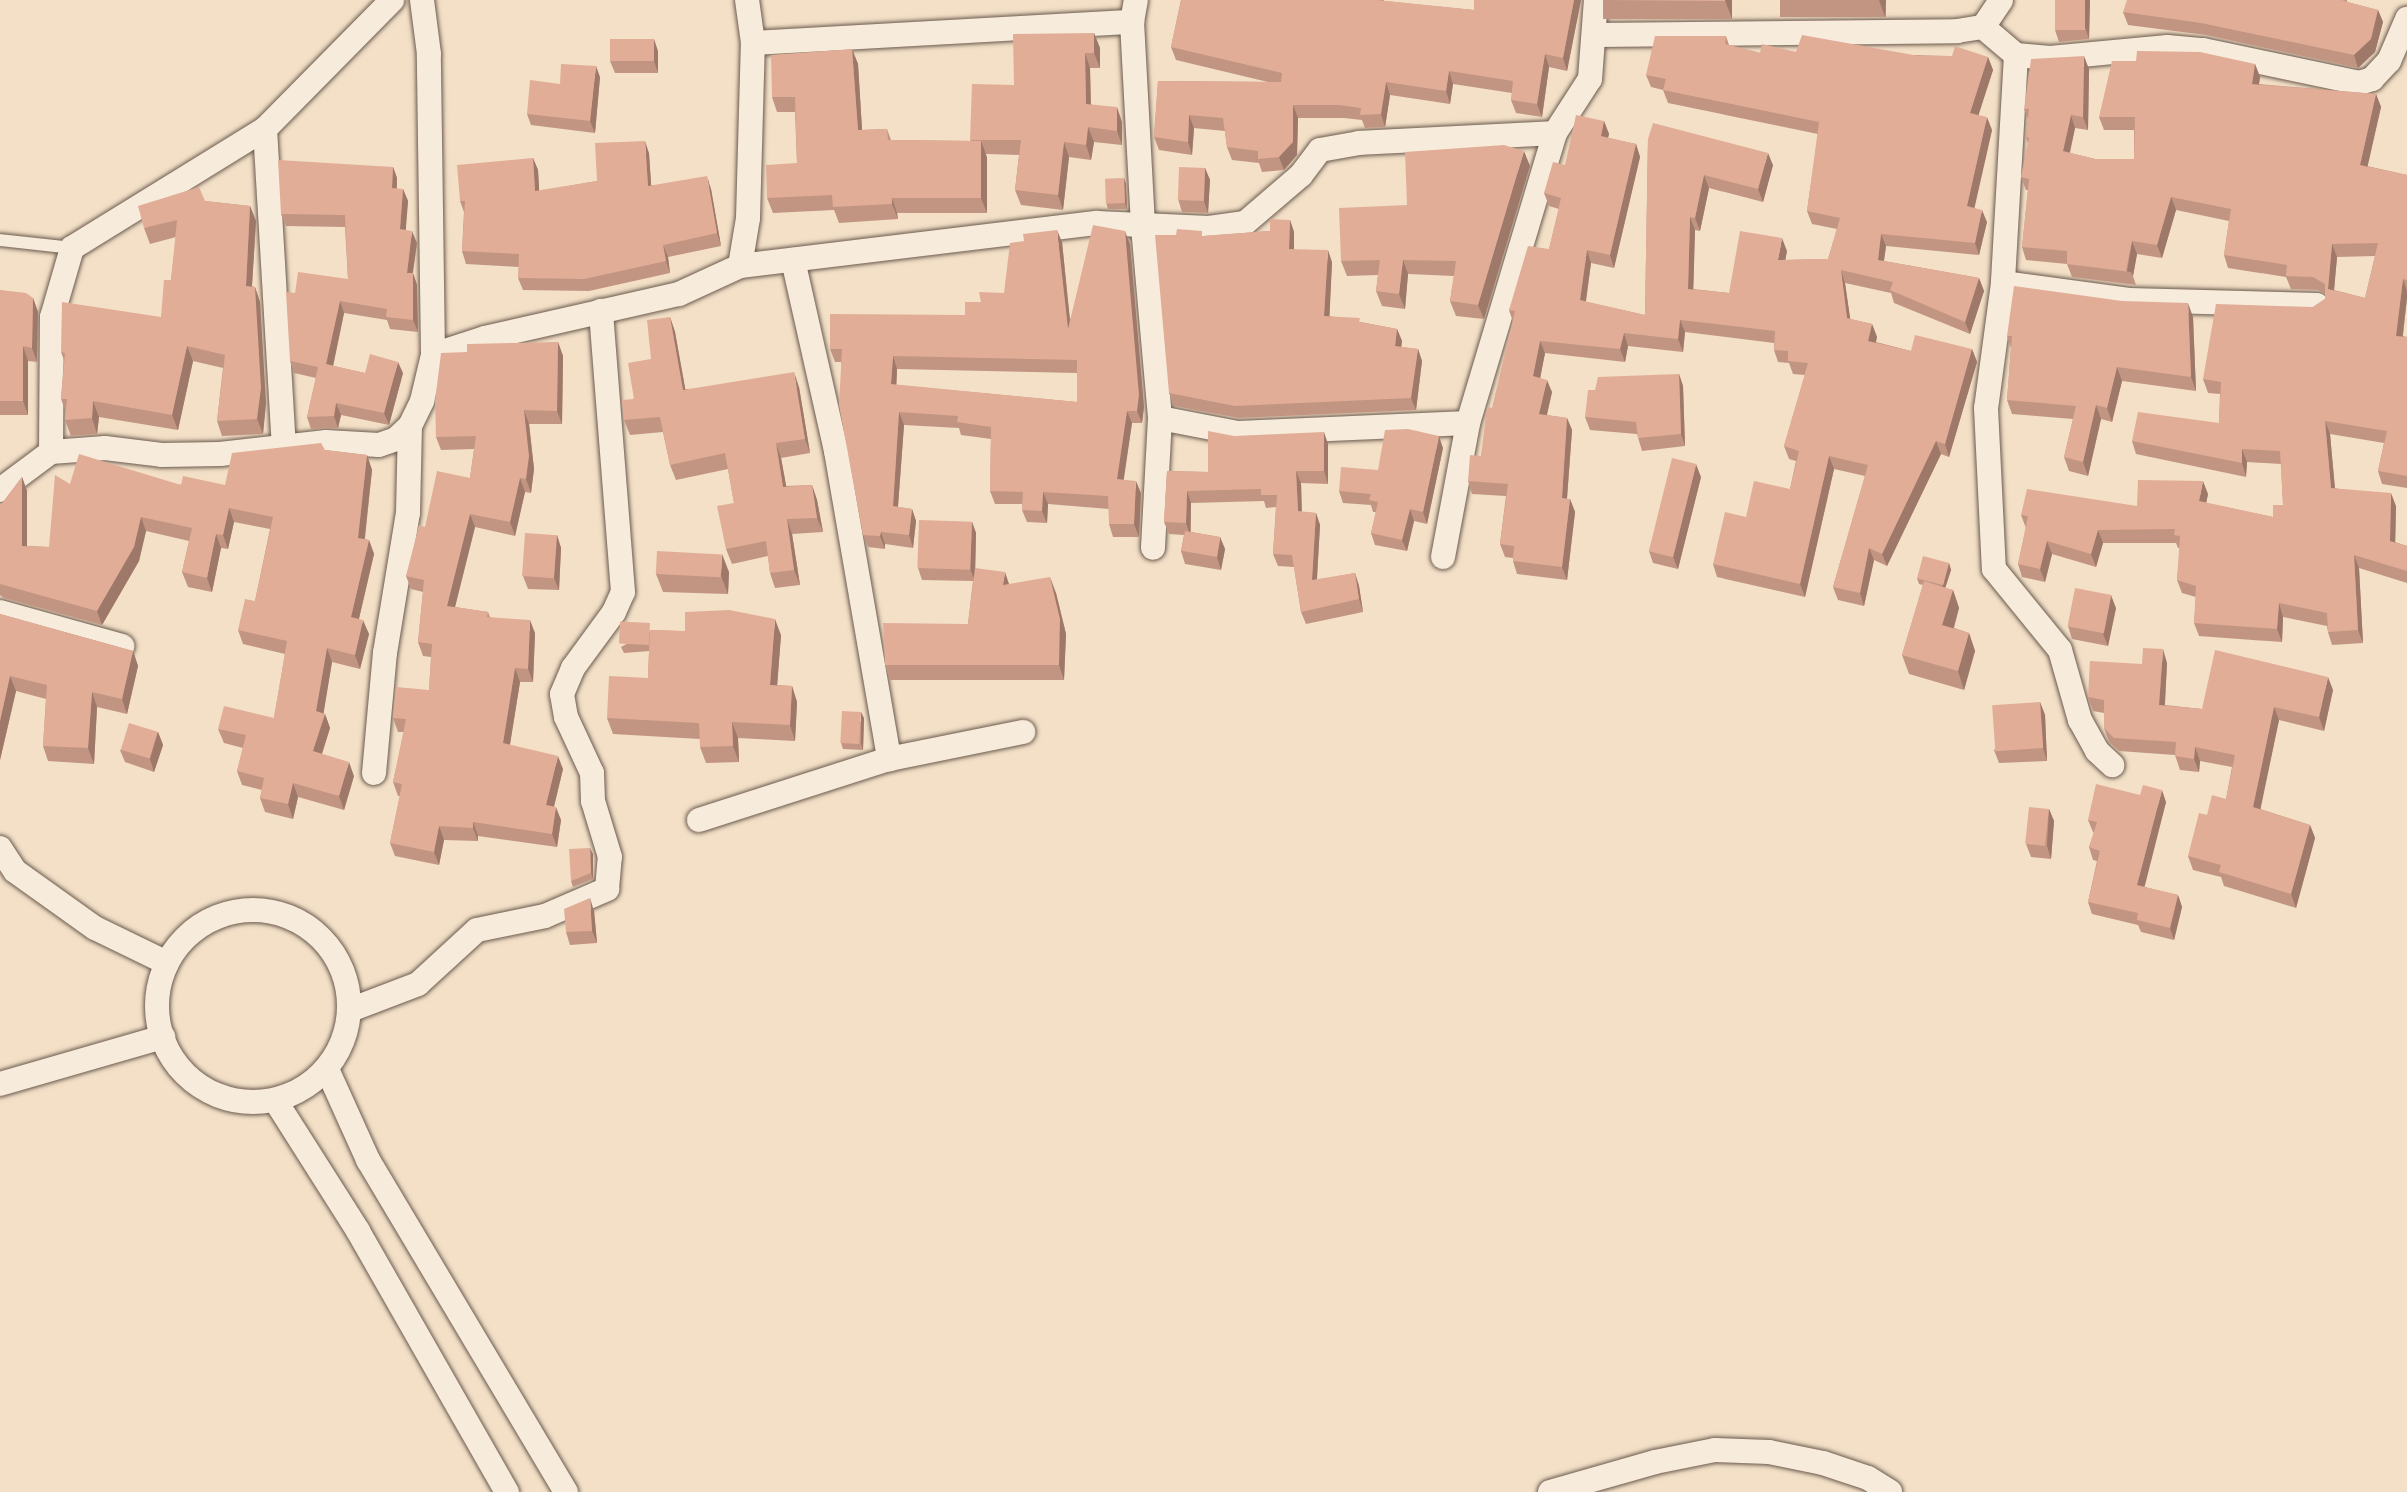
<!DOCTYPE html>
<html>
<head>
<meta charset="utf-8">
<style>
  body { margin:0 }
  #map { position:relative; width:2407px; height:1492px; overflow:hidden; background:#f3e0c7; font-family:Vollkorn,serif }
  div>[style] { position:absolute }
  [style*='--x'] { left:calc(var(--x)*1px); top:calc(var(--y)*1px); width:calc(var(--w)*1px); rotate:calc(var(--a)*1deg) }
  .roads { filter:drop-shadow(0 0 2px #6b5a4e) drop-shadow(0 0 2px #6b5a4e) }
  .lane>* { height:12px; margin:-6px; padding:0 6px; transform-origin:6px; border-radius:6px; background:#f7ebdb }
  .street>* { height:24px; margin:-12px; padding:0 12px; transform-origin:12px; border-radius:12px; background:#f7ebdb }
  .street>.ring { margin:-12px; padding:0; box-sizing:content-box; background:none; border:24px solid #f7ebdb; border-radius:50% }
  .wall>* { inset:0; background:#c29582; transform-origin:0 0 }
  .shaded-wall>* { inset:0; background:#9e796a }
  .building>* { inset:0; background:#e2ad97; transform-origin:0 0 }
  span { translate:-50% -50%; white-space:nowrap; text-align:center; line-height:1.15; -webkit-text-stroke:5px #f7ebdb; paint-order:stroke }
</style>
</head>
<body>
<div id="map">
  <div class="roads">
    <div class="lane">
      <i style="--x:0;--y:240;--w:72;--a:6.3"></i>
    </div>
    <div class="street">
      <i style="--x:1132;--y:22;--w:205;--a:86.9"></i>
      <i style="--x:1143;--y:227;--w:192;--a:84.9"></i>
      <i style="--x:1160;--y:418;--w:130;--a:93.1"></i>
      <i style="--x:1983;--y:27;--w:43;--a:40.3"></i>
      <i style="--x:2016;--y:55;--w:34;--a:5"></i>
      <i style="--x:2050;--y:58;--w:118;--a:-5.4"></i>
      <i style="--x:2167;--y:47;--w:36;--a:5"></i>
      <i style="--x:2203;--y:50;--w:159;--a:11.9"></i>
      <i style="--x:2359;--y:83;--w:14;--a:-17"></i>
      <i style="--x:2372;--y:79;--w:25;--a:-47"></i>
      <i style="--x:2389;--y:61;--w:46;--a:-66.8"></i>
      <i style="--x:1597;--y:35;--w:360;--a:-0.6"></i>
      <i style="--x:1957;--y:31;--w:26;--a:-9"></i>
      <i style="--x:1983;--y:27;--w:32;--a:-56"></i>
      <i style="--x:753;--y:43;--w:380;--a:-3.2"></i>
      <i style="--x:1132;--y:22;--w:22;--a:-80"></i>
      <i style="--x:2016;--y:55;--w:228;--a:93.3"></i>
      <i style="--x:2003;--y:283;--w:126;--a:97.7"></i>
      <i style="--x:1986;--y:408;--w:161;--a:87.2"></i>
      <i style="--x:1994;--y:569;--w:104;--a:50.8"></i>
      <i style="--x:2060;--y:650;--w:73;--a:74.1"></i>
      <i style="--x:2080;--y:720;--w:35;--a:61"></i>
      <i style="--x:2097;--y:751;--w:21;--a:43"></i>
      <i style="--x:265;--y:129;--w:322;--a:86.6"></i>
      <i style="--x:793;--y:260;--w:196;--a:77.3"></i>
      <i style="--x:836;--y:451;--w:313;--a:80.2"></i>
      <i style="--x:740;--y:266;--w:49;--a:-80.5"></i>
      <i style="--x:748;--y:218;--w:175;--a:-88.4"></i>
      <i style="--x:753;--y:43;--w:43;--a:-97.9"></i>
      <i style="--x:2003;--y:283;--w:127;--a:7.7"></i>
      <i style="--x:2129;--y:300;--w:188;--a:1.5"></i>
      <i style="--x:433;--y:355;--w:55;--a:-18.1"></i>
      <i style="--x:485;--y:338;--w:199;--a:-12.8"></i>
      <i style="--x:679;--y:294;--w:67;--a:-24.7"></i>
      <i style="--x:740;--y:266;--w:360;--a:-6.9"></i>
      <i style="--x:1097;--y:223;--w:112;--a:2.6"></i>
      <i style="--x:1209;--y:228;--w:36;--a:-8"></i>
      <i style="--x:1245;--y:223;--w:74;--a:-40.6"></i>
      <i style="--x:1301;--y:175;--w:31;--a:-53"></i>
      <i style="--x:1320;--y:150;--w:40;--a:-10"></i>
      <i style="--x:1359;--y:143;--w:196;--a:-2.9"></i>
      <i style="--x:1160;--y:418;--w:79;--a:10.9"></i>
      <i style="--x:1238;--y:433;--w:230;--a:-2.5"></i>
      <i style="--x:51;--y:452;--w:135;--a:-89.6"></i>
      <i style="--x:52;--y:317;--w:72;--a:-73.8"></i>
      <i style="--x:72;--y:248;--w:227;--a:-31.7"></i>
      <i style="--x:265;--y:129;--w:181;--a:-45.4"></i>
      <i style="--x:0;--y:490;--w:64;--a:-36.7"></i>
      <i style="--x:51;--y:452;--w:54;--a:-4.2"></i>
      <i style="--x:105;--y:448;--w:57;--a:7"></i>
      <i style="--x:162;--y:455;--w:58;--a:-1"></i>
      <i style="--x:220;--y:454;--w:107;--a:-6.5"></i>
      <i style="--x:326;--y:442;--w:53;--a:3.2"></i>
      <i style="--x:379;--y:445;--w:18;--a:-19"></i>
      <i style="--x:396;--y:439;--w:19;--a:-43"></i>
      <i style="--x:410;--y:426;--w:28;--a:-64"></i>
      <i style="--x:422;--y:401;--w:47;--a:-76.6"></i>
      <i style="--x:433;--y:355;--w:301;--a:-90.8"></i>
      <i style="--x:429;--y:54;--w:54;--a:-97.4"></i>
      <i style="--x:1443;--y:557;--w:136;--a:-79.4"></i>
      <i style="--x:1468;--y:423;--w:303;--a:-73.3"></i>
      <i style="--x:1555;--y:133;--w:64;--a:-57.1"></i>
      <i style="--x:1590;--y:79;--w:79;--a:-85.7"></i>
      <i style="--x:0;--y:612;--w:127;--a:15.6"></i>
      <i style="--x:374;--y:773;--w:121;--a:-84.8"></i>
      <i style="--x:385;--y:653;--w:142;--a:-80.7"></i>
      <i style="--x:408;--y:513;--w:87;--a:-88.7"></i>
      <i style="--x:699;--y:820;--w:200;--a:-17.8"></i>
      <i style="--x:889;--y:759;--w:137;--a:-11.4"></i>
      <i style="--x:0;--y:848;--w:27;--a:57"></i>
      <i style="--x:15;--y:871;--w:98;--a:35.5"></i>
      <i style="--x:95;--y:928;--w:80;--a:25.9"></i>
      <i class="ring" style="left:157px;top:910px;width:168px;height:168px"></i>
      <i style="--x:350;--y:1010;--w:73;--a:-20.9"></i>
      <i style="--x:418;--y:984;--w:80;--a:-42.5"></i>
      <i style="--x:477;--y:930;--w:69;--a:-11.6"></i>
      <i style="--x:545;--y:916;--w:68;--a:-23.5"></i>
      <i style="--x:607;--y:889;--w:32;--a:-85"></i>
      <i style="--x:610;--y:857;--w:59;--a:-106.9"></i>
      <i style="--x:593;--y:801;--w:28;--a:-92"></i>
      <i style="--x:592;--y:773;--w:62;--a:-114.9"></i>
      <i style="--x:566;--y:717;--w:23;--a:-100"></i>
      <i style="--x:562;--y:694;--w:28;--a:-67"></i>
      <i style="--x:573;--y:668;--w:69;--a:-53.8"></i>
      <i style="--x:614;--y:612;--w:22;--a:-66"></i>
      <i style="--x:623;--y:592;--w:282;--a:-94.5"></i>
      <i style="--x:327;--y:1069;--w:100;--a:65.7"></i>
      <i style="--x:368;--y:1160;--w:387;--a:59.2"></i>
      <i style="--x:0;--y:1084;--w:170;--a:-16.1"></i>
      <i style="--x:275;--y:1100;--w:155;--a:57.6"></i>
      <i style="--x:358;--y:1231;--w:301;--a:60.3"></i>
      <i style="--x:1550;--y:1492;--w:109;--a:-15.9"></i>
      <i style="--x:1655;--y:1462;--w:61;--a:-11.3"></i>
      <i style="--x:1715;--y:1450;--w:54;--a:2.1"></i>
      <i style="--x:1769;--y:1452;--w:55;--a:11.5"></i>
      <i style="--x:1823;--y:1463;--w:47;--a:18.4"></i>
      <i style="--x:1868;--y:1478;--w:26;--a:32"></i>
    </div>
  </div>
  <div class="wall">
    <i style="clip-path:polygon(1181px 0,1384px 0,1384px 1px,1474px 10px,1581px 0,1567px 71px,1549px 67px,1542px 117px,1516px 113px,1511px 100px,1512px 93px,1453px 84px,1450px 104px,1390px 95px,1385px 127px,1365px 128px,1362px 120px,1344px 118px,1298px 118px,1297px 155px,1284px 170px,1262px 172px,1259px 163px,1232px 160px,1227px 147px,1225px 131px,1194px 128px,1192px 155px,1159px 150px,1154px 137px,1158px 81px,1268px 82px,1176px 60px,1171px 47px)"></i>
    <i style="left:1603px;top:0;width:129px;height:19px"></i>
    <i style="left:1780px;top:0;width:106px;height:17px"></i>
    <i style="clip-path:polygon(2090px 0,2089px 39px,2059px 42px,2055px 30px)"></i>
    <i style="clip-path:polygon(2347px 0,2347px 2px,2378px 10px,2383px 22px,2375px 52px,2358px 68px,2206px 35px,2128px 25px,2123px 12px)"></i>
    <i style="clip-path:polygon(1094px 33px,1100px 48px,1100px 68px,1090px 68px,1091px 104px,1122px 122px,1122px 145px,1094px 142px,1091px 160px,1069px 157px,1063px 210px,1021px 205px,1015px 190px,1019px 155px,986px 154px,987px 213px,897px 213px,898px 219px,839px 223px,834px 210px,773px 213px,767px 198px,797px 163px,795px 112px,777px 112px,772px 97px,852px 49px,858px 64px,862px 130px,887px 129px,891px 140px,971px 141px,970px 140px,1014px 85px)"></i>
    <i style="clip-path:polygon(1726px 36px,1729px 45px,1760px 53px,1796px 52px,1988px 57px,1993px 70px,1978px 115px,1992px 130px,1974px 208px,1987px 222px,1979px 255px,1886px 246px,1884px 261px,1979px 278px,1984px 291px,1970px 334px,1894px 303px,1891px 293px,1845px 283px,1850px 319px,1872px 324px,1877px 337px,1876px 342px,1911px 351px,1972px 349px,1977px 362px,1949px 457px,1941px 454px,1887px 566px,1874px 560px,1864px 606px,1838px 600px,1833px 587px,1865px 476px,1834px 469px,1805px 597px,1717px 577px,1713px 564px,1746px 517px,1790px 489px,1796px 461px,1789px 459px,1784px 446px,1805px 375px,1793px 374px,1789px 363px,1778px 362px,1774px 350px,1774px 343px,1685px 332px,1683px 352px,1628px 346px,1625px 362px,1545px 353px,1540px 378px,1552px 392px,1547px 415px,1567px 418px,1572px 430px,1567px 499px,1570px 499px,1575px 512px,1567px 580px,1517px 574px,1513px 561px,1513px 558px,1505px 557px,1500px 544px,1506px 496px,1472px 494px,1468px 481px,1481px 456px,1513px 322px,1509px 310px,1549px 249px,1559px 209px,1549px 206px,1544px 193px,1565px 165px,1604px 121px,1609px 134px,1608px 138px,1636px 144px,1640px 157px,1614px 268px,1591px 263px,1586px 302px,1645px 315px,1648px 139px,1773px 165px,1763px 202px,1709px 188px,1700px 231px,1695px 230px,1693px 289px,1729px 293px,1787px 251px,1785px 260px,1828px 259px,1837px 229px,1812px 224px,1807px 211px,1818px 134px,1668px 103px,1663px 90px,1651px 87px,1646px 75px)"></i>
    <i style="clip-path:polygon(658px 51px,658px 73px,615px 73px,610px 61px)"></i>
    <i style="clip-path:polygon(evenodd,2255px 64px,2260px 77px,2259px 84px,2376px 94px,2381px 107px,2367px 166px,2407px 175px,2407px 298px,2403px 336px,2407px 337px,2407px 488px,2382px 484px,2378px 471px,2384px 443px,2330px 434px,2335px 488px,2396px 506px,2395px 542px,2407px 546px,2407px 583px,2359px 568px,2363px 643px,2332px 645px,2328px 632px,2327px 626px,2283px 617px,2282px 642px,2199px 636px,2194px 623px,2196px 597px,2182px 593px,2177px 580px,2180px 548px,2178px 548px,2176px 543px,2103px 543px,2096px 567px,2052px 554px,2045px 582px,2022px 577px,2018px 564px,2026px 528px,2021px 515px,2137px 506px,2208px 494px,2206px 503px,2273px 517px,2283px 505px,2281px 464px,2247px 462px,2246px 477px,2136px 454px,2132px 441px,2219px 423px,2220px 394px,2208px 393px,2203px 379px,2325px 299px,2325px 295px,2318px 290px,2291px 289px,2286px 277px,2228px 268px,2224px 255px,2229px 221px,2176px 210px,2162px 258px,2137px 254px,2133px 276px,2136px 285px,2072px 277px,2067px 264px,2026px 260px,2022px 247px,2028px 190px,2026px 190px,2021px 177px,2028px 144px,2026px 137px,2028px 119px,2024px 109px,2089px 69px,2088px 130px,2075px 128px,2070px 153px,2095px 159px,2134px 159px,2134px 130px,2104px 130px,2099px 117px,2255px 64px,2375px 256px,2365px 298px,2334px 290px,2337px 257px,2375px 256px)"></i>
    <i style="clip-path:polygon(600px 77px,595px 133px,531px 125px,527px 114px,560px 84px)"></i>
    <i style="clip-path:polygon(649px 153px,651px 185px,711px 189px,721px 246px,668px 257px,670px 273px,589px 291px,523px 290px,518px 278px,519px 267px,466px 264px,462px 251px,464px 212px,460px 201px,533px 158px,538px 170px,539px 191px,597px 181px)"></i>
    <i style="clip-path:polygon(1530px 166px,1484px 319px,1456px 316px,1450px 301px,1454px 276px,1408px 274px,1405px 309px,1382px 306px,1376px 291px,1378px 275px,1347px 276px,1341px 261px,1407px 205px)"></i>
    <i style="clip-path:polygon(393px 167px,397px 178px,397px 189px,403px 189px,408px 201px,405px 230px,417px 243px,413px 273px,417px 285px,418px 332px,390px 329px,387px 320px,344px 313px,333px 366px,365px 373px,403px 373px,389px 425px,341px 415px,338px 428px,311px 429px,307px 417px,316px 378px,294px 373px,290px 361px,295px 293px,348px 279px,345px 227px,286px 226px,281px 214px)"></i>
    <i style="clip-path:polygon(1205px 168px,1210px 180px,1208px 213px,1182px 212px,1178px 199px)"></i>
    <i style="clip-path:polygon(1124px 178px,1126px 184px,1127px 209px,1108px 209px,1106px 202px)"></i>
    <i style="clip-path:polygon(205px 201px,250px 206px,256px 221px,252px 286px,255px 287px,260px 302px,266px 403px,263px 434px,222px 436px,217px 421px,223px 368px,193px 361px,178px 430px,99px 417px,97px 434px,71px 436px,65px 420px,66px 412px,61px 399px,64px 360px,61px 352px,161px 317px,171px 280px,176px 237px,150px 244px,144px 228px)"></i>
    <i style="clip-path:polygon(1290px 220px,1294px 232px,1294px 249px,1332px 262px,1329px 316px,1397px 329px,1402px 341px,1401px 347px,1418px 349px,1422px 361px,1416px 410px,1239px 418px,1174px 406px,1169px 393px,1204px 236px,1270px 231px)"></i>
    <i style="clip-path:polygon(evenodd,1062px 242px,1070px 319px,1130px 244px,1144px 407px,1142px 423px,1132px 423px,1123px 480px,1141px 493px,1139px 537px,1113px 537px,1109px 524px,1109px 509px,1048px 504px,1047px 523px,1027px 522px,1022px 510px,1022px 504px,995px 504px,990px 491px,991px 439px,961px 435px,959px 428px,904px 425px,898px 507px,912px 509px,916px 521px,913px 548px,885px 544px,885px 549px,868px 547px,863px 535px,841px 362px,835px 362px,830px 349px,965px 315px,1004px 293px,1062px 242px,897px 369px,1077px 373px,1077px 402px,896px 385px,897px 369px)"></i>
    <i style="clip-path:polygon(0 290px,33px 298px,38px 312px,37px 362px,28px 361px,28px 415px,0 415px)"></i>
    <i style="clip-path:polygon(670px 317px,675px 332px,685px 389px,799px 387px,810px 453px,781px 458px,786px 486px,812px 485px,817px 500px,823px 532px,792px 534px,800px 585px,775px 588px,770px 573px,768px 556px,732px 564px,726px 549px,734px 503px,728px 469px,676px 480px,670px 465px,663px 432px,630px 435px,624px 420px)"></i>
    <i style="clip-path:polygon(2193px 317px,2196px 391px,2122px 381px,2112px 422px,2101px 419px,2088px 476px,2069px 471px,2064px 457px,2073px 419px,2012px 414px,2007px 400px,2011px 348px,2007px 336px)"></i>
    <i style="clip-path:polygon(558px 342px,563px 356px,562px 424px,529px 424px,534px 469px,531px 493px,525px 492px,515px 536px,475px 527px,455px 607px,488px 612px,490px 617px,535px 633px,533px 682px,520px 682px,510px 745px,563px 769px,554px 806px,561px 820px,557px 847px,478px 836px,478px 841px,444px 840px,439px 865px,395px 856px,390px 843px,400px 796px,398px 796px,393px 782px,404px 732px,398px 732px,393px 718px,429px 690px,431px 657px,423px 656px,418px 642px,423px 592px,411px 589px,406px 576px,425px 527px,470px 478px,474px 449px,441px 450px,436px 437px,467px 352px)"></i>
    <i style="clip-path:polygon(1679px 374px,1683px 386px,1685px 446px,1642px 451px,1637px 434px,1590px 430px,1585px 417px,1595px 390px)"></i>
    <i style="clip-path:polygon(1234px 436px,1328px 444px,1328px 484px,1301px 483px,1302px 512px,1316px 513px,1320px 525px,1317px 580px,1355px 573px,1359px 586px,1363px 612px,1306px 624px,1301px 612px,1294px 567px,1278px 566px,1273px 554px,1276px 507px,1266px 508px,1264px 501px,1191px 503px,1191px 532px,1220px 537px,1225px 549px,1221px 570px,1185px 564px,1181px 551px,1184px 535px,1169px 534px,1164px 522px,1167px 471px,1208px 472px)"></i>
    <i style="clip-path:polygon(1443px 448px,1427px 524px,1414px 521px,1407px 551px,1375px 545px,1371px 533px,1376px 512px,1373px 512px,1371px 505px,1343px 503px,1339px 491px,1378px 470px)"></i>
    <i style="clip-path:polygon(325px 450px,367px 455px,372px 470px,365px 539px,369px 540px,374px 554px,359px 619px,369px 634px,360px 669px,332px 662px,323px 713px,325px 714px,330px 728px,322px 754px,354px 776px,344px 810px,298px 797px,293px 819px,265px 812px,260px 798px,262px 790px,242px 785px,237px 771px,243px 748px,224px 743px,218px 729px,274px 718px,285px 654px,243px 644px,238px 630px,255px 601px,270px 529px,234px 522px,228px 549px,221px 548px,212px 592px,188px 587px,182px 572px,189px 541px,146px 531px,139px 561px,102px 625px,4px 598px,0 595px,0 506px,22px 477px,27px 491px,27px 546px,49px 547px,70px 484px,225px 485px)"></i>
    <i style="clip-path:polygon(1701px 477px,1678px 569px,1653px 563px,1649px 551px)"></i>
    <i style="clip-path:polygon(972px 522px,976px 533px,975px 568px,1009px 584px,1056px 593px,1066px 634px,1064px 680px,890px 680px,885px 665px,968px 624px,973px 581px,922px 580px,918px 568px)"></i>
    <i style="clip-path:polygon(557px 535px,561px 548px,559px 590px,528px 589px,523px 576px)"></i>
    <i style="clip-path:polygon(1949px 563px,1951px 570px,1945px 588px,1953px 590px,1959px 608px,1954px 628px,1969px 633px,1975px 651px,1964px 690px,1909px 674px,1902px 655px,1923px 585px,1919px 584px,1917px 578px)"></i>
    <i style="clip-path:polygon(729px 572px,728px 594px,663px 592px,656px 574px)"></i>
    <i style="clip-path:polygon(2116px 608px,2108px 646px,2072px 639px,2068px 626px)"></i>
    <i style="clip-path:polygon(0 614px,133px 651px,138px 666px,127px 714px,97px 707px,94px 764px,48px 761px,43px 746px,46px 699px,16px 691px,0 760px)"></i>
    <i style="clip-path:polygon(652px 630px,781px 635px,777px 685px,792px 686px,797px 702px,795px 741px,738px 738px,739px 762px,706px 763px,700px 747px,700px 739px,613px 734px,607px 718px,648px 678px,649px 651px,624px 653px,621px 647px)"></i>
    <i style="clip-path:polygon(2167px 663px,2165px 705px,2202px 709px,2333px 690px,2324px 731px,2279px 720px,2260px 809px,2310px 825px,2315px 838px,2296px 908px,2224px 886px,2221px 877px,2193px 870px,2188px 856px,2207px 815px,2226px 799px,2232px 767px,2200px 761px,2199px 772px,2180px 770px,2175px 755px,2119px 751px,2109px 742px,2104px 728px,2104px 713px,2093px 711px,2088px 697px,2142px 664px)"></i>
    <i style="clip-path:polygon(2040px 702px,2045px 715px,2047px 761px,1999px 763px,1994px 750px)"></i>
    <i style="clip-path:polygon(864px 718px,863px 750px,843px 749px,841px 743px)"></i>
    <i style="clip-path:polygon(158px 732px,163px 745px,154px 772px,125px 762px,120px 750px)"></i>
    <i style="clip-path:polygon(2166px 802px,2144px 887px,2178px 895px,2182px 907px,2174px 940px,2141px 932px,2138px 925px,2092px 914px,2088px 902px,2097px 861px,2093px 860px,2089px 847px,2094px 833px,2093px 832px,2088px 820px)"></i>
    <i style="clip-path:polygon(2049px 809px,2054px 821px,2051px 859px,2031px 857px,2026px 844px)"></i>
    <i style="clip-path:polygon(593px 854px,593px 879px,573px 887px,571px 881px)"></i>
    <i style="clip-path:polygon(594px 911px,597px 943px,570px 945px,566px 932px)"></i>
  </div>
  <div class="shaded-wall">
    <i style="clip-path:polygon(1574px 0,1581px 0,1567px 71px,1563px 58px)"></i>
    <i style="clip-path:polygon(1725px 0,1732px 0,1732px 19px)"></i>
    <i style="clip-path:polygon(1879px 0,1886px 0,1885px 17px)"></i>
    <i style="clip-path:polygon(2085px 0,2090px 0,2089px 39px,2085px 27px)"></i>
    <i style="clip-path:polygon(2378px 10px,2383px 22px,2375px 52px,2358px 68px,2354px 55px)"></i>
    <i style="clip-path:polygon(1094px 33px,1100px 48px,1100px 68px,1094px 53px)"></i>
    <i style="clip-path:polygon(654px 39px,658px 51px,658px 73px,654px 61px)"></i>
    <i style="clip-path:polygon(852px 49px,858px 64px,863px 145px,858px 130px)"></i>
    <i style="clip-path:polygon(1085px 53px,1090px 68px,1091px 118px,1086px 104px)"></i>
    <i style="clip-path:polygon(1545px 54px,1549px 67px,1542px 117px,1537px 104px)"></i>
    <i style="clip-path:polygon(2084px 56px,2089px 69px,2088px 130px,2083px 117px)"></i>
    <i style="clip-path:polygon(1988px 57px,1993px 70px,1975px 126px,1970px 113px)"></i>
    <i style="clip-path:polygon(2255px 64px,2260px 77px,2257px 97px,2252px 84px)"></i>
    <i style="clip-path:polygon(596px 66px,600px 77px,595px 133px,590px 121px)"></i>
    <i style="clip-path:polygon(1449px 71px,1453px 84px,1450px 104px,1446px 91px)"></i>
    <i style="clip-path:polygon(1386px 82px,1390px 95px,1385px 127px,1381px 114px)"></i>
    <i style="clip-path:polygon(2376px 94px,2381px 107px,2365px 178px,2360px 165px)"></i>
    <i style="clip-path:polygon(1293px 105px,1298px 118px,1297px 155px,1284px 170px,1279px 157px)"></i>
    <i style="clip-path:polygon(1117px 107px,1122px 122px,1122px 145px,1117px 131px)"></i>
    <i style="clip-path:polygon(1189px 115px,1194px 128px,1192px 155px,1188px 142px)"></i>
    <i style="clip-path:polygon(2071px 115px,2075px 128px,2067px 164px,2063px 151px)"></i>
    <i style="clip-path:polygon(1987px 117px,1992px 130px,1972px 219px,1967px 206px)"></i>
    <i style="clip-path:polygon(1604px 121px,1609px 134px,1605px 149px,1601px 136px)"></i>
    <i style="clip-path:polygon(1088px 127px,1094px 142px,1091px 160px,1086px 145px)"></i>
    <i style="clip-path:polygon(645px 141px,649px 153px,652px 198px,648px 186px)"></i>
    <i style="clip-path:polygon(981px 141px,987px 157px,987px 213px,981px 198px)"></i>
    <i style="clip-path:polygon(1064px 142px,1069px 157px,1063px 210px,1058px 195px)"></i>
    <i style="clip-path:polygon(1636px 144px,1640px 157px,1614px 268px,1610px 255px)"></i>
    <i style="clip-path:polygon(1524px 151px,1530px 166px,1484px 319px,1478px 305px)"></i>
    <i style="clip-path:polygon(1768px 153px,1773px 165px,1763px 202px,1758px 189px)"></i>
    <i style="clip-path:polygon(533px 158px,538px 170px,540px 204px,535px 191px)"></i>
    <i style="clip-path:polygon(393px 167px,397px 178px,396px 200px,392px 188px)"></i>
    <i style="clip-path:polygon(1205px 168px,1210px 180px,1208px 213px,1204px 201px)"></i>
    <i style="clip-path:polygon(1704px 175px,1709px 188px,1700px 231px,1695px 218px)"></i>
    <i style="clip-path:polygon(707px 176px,711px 189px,721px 246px,717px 233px)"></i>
    <i style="clip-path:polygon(1124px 178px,1126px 184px,1127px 209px,1125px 203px)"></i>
    <i style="clip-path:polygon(403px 189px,408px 201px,405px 241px,400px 229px)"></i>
    <i style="clip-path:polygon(2171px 197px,2176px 210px,2162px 258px,2157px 245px)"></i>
    <i style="clip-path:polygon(892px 198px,897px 213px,898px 219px,892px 204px)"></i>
    <i style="clip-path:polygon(250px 206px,256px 221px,251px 301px,246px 286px)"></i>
    <i style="clip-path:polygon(1982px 210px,1987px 222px,1979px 255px,1975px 243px)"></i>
    <i style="clip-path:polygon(1690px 217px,1695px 230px,1693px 302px,1688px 289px)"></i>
    <i style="clip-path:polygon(1290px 220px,1294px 232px,1294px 261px,1289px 249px)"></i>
    <i style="clip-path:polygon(1057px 230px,1062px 242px,1072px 342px,1068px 329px)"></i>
    <i style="clip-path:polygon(412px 231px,417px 243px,411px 284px,407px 273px)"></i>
    <i style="clip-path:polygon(1125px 231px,1130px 244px,1144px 407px,1142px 423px,1137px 411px)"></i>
    <i style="clip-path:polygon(1881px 234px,1886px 246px,1882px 273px,1878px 260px)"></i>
    <i style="clip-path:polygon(1782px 238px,1787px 251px,1783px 273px,1778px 260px)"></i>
    <i style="clip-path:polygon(2132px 241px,2137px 254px,2133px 276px,2131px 272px,2127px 272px)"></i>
    <i style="clip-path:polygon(2332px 244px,2337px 257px,2333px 302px,2328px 289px)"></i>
    <i style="clip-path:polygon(663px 245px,668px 257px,670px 273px,666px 261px)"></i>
    <i style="clip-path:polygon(1328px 250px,1332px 262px,1329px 328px,1324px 316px)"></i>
    <i style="clip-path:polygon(1587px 250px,1591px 263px,1584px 313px,1580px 300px)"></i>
    <i style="clip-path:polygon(1403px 260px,1408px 274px,1405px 309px,1399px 294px)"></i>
    <i style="clip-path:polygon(1841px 270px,1845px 283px,1852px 331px,1847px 318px)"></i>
    <i style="clip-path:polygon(413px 273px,417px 285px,418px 332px,413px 320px)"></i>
    <i style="clip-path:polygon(1979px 278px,1984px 291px,1970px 334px,1965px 322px)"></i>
    <i style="clip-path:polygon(2403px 279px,2407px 291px,2407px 298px,2401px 349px,2396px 336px)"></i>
    <i style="clip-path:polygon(255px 287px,260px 302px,266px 403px,263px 434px,257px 419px)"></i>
    <i style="clip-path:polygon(33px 298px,38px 312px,37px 362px,32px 348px)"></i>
    <i style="clip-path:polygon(340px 301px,344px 313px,331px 376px,326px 364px)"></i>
    <i style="clip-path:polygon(2188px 303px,2193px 317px,2196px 391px,2191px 377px)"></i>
    <i style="clip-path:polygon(670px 317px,675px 332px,688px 404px,683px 390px)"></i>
    <i style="clip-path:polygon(1680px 320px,1685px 332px,1683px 352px,1678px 339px)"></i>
    <i style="clip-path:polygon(1872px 324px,1877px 337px,1873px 354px,1868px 341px)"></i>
    <i style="clip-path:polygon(1397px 329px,1402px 341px,1400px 358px,1395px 346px)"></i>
    <i style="clip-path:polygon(1624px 333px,1628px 346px,1625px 362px,1620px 349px)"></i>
    <i style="clip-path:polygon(1540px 341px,1545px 353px,1538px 389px,1533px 376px)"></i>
    <i style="clip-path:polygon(558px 342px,563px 356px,562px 424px,557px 411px)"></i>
    <i style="clip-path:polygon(23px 346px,28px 361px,28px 415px,23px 401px)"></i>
    <i style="clip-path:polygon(187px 346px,193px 361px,178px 430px,172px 415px)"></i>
    <i style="clip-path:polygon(1418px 349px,1422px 361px,1416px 410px,1411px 398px)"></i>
    <i style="clip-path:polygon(1972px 349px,1977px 362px,1949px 457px,1945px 444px)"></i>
    <i style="clip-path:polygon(893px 356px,897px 369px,896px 397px,891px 384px)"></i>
    <i style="clip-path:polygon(398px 362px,403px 373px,389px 425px,384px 413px)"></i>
    <i style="clip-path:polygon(2117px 367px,2122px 381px,2112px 422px,2107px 408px)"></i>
    <i style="clip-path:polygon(794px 372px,799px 387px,810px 453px,805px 439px)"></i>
    <i style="clip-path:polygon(1679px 374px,1683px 386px,1685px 446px,1681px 434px)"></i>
    <i style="clip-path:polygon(1547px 380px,1552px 392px,1544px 427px,1539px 414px)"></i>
    <i style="clip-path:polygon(93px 401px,99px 417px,97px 434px,92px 418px)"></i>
    <i style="clip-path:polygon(336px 403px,341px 415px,338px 428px,334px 416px)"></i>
    <i style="clip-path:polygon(2096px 405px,2101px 419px,2088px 476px,2083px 462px)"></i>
    <i style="clip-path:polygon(524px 410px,529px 424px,534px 469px,531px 493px,526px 479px)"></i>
    <i style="clip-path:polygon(1127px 411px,1132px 423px,1122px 492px,1117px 479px)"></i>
    <i style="clip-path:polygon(899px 412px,904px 425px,897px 519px,893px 506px)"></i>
    <i style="clip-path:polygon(1567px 418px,1572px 430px,1566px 511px,1562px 498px)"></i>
    <i style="clip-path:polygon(2325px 421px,2330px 434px,2336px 501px,2331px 488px)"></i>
    <i style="clip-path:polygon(1324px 432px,1328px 444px,1328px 484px,1324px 471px)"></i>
    <i style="clip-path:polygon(1439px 436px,1443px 448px,1427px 524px,1423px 512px)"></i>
    <i style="clip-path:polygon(1936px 441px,1941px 454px,1887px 566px,1882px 554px)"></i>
    <i style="clip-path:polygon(776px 443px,781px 458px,789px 501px,783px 487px)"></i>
    <i style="clip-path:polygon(2242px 449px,2247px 462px,2246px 477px,2242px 463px)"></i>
    <i style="clip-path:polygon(367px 455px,372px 470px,363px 552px,358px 538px)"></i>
    <i style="clip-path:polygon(1829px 456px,1834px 469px,1805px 597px,1800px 584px)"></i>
    <i style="clip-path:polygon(1696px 464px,1701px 477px,1678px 569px,1673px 557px)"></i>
    <i style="clip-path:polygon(1296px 471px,1301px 483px,1302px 524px,1298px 511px)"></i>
    <i style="clip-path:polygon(22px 477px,27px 491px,27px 560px,22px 546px)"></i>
    <i style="clip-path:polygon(520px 478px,525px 492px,515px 536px,510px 522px)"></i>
    <i style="clip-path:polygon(1136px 481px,1141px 493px,1139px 537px,1134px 524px)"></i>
    <i style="clip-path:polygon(2203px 481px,2208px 494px,2204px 514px,2199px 501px)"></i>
    <i style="clip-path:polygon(812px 485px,817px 500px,823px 532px,817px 518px)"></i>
    <i style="clip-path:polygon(1187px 491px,1191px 503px,1190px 535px,1186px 523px)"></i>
    <i style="clip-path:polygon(1043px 492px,1048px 504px,1047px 523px,1042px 511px)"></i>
    <i style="clip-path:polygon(2391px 493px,2396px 506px,2395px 554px,2390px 541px)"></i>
    <i style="clip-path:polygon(1570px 499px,1575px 512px,1567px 580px,1562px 567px)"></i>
    <i style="clip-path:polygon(229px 508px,234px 522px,228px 549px,223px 535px)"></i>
    <i style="clip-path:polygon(912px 509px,916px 521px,913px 548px,909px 535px)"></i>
    <i style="clip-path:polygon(1410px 509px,1414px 521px,1407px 551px,1402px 540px)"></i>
    <i style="clip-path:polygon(1316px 513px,1320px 525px,1316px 593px,1312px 580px)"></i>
    <i style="clip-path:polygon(470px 514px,475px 527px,452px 619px,447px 606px)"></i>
    <i style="clip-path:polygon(141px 517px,146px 531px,139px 561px,102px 625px,97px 611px)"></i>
    <i style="clip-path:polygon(787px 519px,792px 534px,800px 585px,794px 570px)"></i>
    <i style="clip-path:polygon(972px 522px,976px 533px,975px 581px,970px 569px)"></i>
    <i style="clip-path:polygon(2098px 530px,2103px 543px,2096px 567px,2091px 554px)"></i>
    <i style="clip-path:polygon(881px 532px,885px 544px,885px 549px,880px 536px)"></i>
    <i style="clip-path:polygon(216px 534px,221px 548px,212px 592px,207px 578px)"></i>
    <i style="clip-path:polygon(557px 535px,561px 548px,559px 590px,554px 578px)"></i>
    <i style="clip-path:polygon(1220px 537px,1225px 549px,1221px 570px,1217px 557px)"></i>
    <i style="clip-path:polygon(369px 540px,374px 554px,356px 631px,351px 617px)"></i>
    <i style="clip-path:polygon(2047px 541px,2052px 554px,2045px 582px,2040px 569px)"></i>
    <i style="clip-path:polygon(1869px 548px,1874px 560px,1864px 606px,1860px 593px)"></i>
    <i style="clip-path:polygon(722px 554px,729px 572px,728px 594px,721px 576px)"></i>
    <i style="clip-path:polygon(2354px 555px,2359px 568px,2363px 643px,2358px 630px)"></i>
    <i style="clip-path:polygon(1949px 563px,1951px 570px,1944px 592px,1942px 585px)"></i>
    <i style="clip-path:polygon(1005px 572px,1010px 587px,1003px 585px)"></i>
    <i style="clip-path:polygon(1355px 573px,1359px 586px,1363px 612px,1359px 599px)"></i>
    <i style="clip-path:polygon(1050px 577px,1056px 593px,1066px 634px,1064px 680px,1059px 665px)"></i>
    <i style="clip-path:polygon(1953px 590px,1959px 608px,1949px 644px,1942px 625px)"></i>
    <i style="clip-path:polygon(2111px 595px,2116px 608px,2108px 646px,2103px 634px)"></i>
    <i style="clip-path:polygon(2279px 603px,2283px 617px,2282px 642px,2277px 629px)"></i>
    <i style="clip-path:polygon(775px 619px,781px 635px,776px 701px,770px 685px)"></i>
    <i style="clip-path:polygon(363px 620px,369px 634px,360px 669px,355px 655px)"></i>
    <i style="clip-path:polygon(530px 620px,535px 633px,533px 682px,528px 669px)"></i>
    <i style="clip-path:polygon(1969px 633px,1975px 651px,1964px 690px,1958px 671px)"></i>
    <i style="clip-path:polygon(327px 648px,332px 662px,322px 723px,325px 714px,330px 728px,318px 766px,313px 751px,316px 711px)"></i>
    <i style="clip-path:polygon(2163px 649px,2167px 663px,2164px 718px,2159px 705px)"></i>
    <i style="clip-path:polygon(133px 651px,138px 666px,127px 714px,122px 699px)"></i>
    <i style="clip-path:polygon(515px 668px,520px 682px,508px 756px,503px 743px)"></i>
    <i style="clip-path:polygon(10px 676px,16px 691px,0 760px,0 721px)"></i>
    <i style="clip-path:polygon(2328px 677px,2333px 690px,2324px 731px,2319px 717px)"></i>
    <i style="clip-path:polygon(792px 686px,797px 702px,795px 741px,790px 725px)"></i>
    <i style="clip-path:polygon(92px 692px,97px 707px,94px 764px,88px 748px)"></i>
    <i style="clip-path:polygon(2040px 702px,2045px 715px,2047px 761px,2043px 748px)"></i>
    <i style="clip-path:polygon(2274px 707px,2279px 720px,2258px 821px,2253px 807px)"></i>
    <i style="clip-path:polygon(861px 712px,864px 718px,863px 750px,861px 744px)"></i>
    <i style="clip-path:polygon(732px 722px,738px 738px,739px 762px,733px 746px)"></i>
    <i style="clip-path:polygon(158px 732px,163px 745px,154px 772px,150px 759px)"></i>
    <i style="clip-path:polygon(2195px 747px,2200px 761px,2199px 772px,2194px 759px)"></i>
    <i style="clip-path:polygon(558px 756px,563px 769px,551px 819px,546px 805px)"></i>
    <i style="clip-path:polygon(349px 762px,354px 776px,344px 810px,339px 796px)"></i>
    <i style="clip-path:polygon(293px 783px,298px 797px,293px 819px,288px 804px)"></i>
    <i style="clip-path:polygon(2162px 790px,2166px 802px,2142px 897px,2137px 885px)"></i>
    <i style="clip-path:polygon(556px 807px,561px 820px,557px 847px,552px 834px)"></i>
    <i style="clip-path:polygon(2049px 809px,2054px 821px,2051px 859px,2047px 846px)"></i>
    <i style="clip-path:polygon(473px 822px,478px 836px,478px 841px,473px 828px)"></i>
    <i style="clip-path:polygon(2310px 825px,2315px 838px,2296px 908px,2291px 894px)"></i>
    <i style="clip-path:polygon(439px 826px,444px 840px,439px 865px,434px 852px)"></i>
    <i style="clip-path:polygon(590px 848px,593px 854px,593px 879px,591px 873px)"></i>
    <i style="clip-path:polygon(2178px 895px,2182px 907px,2174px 940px,2170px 928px)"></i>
    <i style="clip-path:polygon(590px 898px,594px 911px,597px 943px,592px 931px)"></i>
  </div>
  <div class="building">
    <i style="clip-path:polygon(1181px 0,1377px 0,1474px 10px,1474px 0,1574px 0,1563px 58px,1545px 54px,1537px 104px,1511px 100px,1513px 81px,1449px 71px,1446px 91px,1386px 82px,1381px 114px,1360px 115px,1361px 108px,1339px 105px,1293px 105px,1293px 142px,1279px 157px,1258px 159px,1258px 151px,1227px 147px,1223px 118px,1189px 115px,1188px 142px,1154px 137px,1158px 81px,1281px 82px,1282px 73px,1171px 47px)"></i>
    <i style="clip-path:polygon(1603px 0,1725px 0,1725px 1px)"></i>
    <i style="left:2055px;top:0;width:30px;height:30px"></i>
    <i style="clip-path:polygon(2127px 0,2340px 0,2378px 10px,2371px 39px,2354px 55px,2201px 23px,2123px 12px)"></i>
    <i style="clip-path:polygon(1094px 33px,1094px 53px,1085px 53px,1086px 104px,1117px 107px,1117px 131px,1088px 127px,1086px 145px,1064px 142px,1058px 195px,1015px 190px,1021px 140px,970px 140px,972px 84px,1014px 85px,1013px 34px)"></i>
    <i style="clip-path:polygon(1802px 35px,1919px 56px,1952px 56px,1955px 46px,1988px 57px,1970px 113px,1987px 117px,1967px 206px,1982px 210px,1975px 243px,1881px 234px,1878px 260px,1979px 278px,1965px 322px,1890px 290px,1893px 282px,1841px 270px,1847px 318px,1872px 324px,1868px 341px,1911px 351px,1915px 335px,1972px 349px,1945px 444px,1936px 441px,1882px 554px,1869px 548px,1860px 593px,1833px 587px,1868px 465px,1829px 456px,1800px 584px,1713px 564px,1725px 512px,1746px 517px,1754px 481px,1790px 489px,1799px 451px,1784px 446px,1808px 363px,1788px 361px,1788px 351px,1774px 350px,1775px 331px,1680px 320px,1678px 339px,1624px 333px,1620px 349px,1540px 341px,1533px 376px,1547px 380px,1539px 414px,1567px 418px,1562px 498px,1570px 499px,1562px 567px,1513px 561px,1514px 546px,1500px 544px,1508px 484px,1468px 481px,1470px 455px,1481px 456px,1487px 407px,1492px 408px,1515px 311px,1509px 310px,1528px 246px,1549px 249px,1561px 198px,1544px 193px,1553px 162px,1565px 165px,1576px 115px,1604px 121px,1601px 136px,1636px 144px,1610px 255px,1587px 250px,1580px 300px,1645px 315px,1648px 139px,1653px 123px,1768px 153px,1758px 189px,1704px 175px,1695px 218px,1690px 217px,1688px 289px,1729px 293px,1740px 231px,1782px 238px,1778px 260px,1828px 259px,1840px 218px,1807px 211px,1819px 122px,1663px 90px,1666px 79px,1646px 75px,1655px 36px,1726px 36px,1725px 44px,1760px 53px,1762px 44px,1796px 52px)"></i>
    <i style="left:610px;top:39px;width:44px;height:22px"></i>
    <i style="clip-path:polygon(852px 49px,858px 130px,887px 129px,888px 140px,981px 141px,981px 198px,892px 198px,892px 204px,833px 207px,832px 195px,767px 198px,766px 165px,797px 163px,795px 97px,772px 97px,771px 55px)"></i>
    <i style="clip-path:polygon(evenodd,2137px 51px,2200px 52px,2255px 64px,2252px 84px,2376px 94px,2360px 165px,2407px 175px,2407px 280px,2403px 279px,2396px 336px,2407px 337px,2407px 476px,2378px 471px,2387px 431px,2325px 421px,2331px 488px,2391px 493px,2390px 541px,2407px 546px,2407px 571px,2354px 555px,2358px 630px,2328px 632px,2327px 613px,2279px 603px,2277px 629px,2194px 623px,2196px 586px,2177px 580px,2180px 536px,2174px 535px,2175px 529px,2098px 530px,2091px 554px,2047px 541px,2040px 569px,2018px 564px,2028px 516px,2021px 515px,2027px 489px,2137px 506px,2138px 480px,2203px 481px,2199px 501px,2273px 517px,2273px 505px,2283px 505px,2280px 451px,2242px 449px,2242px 463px,2132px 441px,2138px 412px,2219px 423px,2221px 382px,2203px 379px,2216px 304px,2313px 307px,2325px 299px,2325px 284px,2313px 277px,2286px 276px,2287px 265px,2224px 255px,2231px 209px,2171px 197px,2157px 245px,2132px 241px,2126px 271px,2131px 272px,2067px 264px,2067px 251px,2022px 247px,2029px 179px,2021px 177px,2029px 138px,2026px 137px,2029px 109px,2024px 109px,2031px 59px,2084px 56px,2083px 117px,2071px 115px,2063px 151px,2095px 159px,2134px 159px,2135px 117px,2099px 117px,2112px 61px,2136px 61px,2137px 51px,2378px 243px,2365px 298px,2328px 289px,2332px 244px,2378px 243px)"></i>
    <i style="clip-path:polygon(561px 64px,596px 66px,590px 121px,527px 114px,530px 80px,560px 84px)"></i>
    <i style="clip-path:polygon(645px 141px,648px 186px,707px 176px,717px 233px,663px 245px,666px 261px,584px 279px,518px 278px,519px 254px,462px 251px,465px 201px,460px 201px,457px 165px,533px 158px,535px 191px,597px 181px,595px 143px)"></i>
    <i style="clip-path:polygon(1504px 145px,1524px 151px,1478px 305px,1450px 301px,1456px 261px,1403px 260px,1399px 294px,1376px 291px,1380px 260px,1341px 261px,1339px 208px,1407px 205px,1405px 152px)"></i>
    <i style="clip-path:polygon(278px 160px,393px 167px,392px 188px,403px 189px,400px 229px,412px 231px,407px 273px,413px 273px,413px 320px,386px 317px,387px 309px,340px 301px,326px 364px,365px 373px,370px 354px,398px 362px,384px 413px,336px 403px,334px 416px,307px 417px,318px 367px,290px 361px,286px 292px,295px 293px,298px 272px,348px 279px,345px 215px,281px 214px)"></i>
    <i style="left:1205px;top:168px;width:33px;height:26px;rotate:92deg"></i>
    <i style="left:1124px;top:178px;width:25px;height:19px;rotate:88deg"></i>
    <i style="clip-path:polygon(199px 187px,205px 201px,250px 206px,246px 286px,255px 287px,261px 388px,257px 419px,217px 421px,225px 355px,187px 346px,172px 415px,93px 401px,92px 418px,65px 420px,67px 399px,61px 399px,65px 353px,61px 352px,62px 302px,161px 317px,164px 280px,171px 280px,177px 220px,144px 228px,138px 206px)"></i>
    <i style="clip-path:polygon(1270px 219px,1290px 220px,1289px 249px,1328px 250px,1324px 316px,1360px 318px,1359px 322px,1397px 329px,1395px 346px,1418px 349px,1411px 398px,1235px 406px,1169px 393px,1155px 235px,1176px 235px,1177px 229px,1202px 231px,1202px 236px,1270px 231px)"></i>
    <i style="clip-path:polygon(evenodd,1093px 225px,1125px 231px,1139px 395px,1137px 411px,1127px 411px,1117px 479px,1136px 481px,1134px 524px,1109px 524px,1108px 496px,1043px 492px,1042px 511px,1022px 510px,1023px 492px,990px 491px,991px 427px,957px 422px,958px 416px,899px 412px,893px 506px,912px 509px,909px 535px,881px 532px,880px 536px,863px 535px,839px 405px,842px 349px,830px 349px,830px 314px,965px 315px,965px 302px,981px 302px,979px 292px,1004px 293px,1010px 243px,1024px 241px,1023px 234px,1057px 230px,1068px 329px,1093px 225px,893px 356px,1077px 360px,1077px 402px,891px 384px,893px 356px)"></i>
    <i style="clip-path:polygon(2014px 286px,2122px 301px,2188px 303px,2191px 377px,2117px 367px,2107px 408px,2096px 405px,2083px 462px,2064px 457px,2076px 406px,2007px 400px,2012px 336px,2007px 336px)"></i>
    <i style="clip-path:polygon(0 290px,26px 293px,33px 298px,32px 348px,23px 346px,23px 401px,0 401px)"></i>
    <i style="clip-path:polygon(670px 317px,683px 390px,794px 372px,805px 439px,776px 443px,783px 487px,812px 485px,817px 518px,787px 519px,794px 570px,770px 573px,766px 541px,726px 549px,717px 506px,734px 503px,725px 453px,670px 465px,660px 417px,624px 420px,622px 400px,634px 399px,628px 363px,651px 359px,647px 320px)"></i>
    <i style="clip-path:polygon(558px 342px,557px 411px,524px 410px,529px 456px,526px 479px,520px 478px,510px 522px,470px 514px,447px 606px,488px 612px,487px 617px,530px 620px,528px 669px,515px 668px,503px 743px,558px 756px,546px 805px,556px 807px,552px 834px,473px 822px,473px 828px,439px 826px,434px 852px,390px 843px,402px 784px,393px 782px,406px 719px,393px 718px,396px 687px,429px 690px,432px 644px,418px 642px,424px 580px,406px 576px,419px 525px,425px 527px,437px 471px,470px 478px,476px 436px,436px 437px,435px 401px,441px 353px,467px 352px,467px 344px)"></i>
    <i style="clip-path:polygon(1679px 374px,1681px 434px,1638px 438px,1636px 422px,1585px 417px,1588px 390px,1595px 390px,1598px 377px)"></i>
    <i style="clip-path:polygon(1408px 429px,1439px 436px,1423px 512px,1410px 509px,1402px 540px,1371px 533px,1378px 502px,1369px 500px,1371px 494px,1339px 491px,1341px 467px,1378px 470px,1385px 430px)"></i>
    <i style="clip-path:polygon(1208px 431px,1234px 436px,1324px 432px,1324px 471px,1296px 471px,1298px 511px,1316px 513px,1312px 580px,1355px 573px,1359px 599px,1301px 612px,1292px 555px,1273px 554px,1277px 495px,1261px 495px,1261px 489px,1187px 491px,1186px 523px,1164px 522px,1167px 471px,1208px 472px)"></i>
    <i style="clip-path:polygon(321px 443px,325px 450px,367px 455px,358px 538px,369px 540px,351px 617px,363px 620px,355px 655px,327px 648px,316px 711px,325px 714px,313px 751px,349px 762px,339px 796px,293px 783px,288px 804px,260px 798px,264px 778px,237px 771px,246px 735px,218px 729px,224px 706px,274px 718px,287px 641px,238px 630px,245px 599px,255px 601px,273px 517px,229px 508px,223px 535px,216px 534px,207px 578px,182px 572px,192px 528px,141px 517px,134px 547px,97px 611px,0 584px,0 506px,22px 477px,22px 546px,49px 547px,55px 475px,70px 484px,79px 454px,181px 485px,183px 476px,225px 485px,232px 453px)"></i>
    <i style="left:1672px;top:458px;width:25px;height:96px;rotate:14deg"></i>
    <i style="left:919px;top:520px;width:53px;height:48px;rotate:2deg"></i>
    <i style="left:1185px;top:531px;width:36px;height:20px;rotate:10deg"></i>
    <i style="left:525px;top:533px;width:32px;height:43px;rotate:4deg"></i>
    <i style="left:657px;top:551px;width:65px;height:23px;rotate:3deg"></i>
    <i style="left:1923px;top:556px;width:27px;height:23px;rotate:15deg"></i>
    <i style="clip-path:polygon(975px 568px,1005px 572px,1003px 585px,1050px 577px,1060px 619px,1059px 665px,885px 665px,883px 623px,968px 624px)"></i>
    <i style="clip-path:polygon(1924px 581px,1953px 590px,1942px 625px,1969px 633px,1958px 671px,1902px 655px)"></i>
    <i style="left:2075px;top:588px;width:37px;height:39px;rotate:11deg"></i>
    <i style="clip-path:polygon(729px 610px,775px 619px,770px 685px,792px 686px,790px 725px,732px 722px,733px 746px,700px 747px,699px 723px,607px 718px,609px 676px,648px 678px,650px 630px,685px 631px,685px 612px)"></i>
    <i style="clip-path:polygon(0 614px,133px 651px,122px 699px,92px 692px,88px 748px,43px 746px,47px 685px,10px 676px,0 721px)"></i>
    <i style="left:650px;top:623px;width:22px;height:30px;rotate:93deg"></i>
    <i style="clip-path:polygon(2143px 648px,2163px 649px,2159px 705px,2202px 709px,2215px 650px,2328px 677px,2319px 717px,2274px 707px,2253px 807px,2310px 825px,2291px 894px,2219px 872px,2221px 865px,2188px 856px,2199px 813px,2207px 815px,2212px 795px,2226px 799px,2235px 755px,2195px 747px,2194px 759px,2175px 756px,2176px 742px,2114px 738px,2104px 728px,2104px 700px,2088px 697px,2090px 661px,2142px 664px)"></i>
    <i style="left:2040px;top:702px;width:46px;height:48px;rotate:86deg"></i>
    <i style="left:842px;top:711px;width:19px;height:32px;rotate:3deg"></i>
    <i style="left:129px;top:723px;width:30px;height:28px;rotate:17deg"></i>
    <i style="clip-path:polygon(2096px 784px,2140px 795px,2143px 785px,2162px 790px,2137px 885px,2178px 895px,2170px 928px,2137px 920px,2138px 913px,2088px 902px,2100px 851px,2089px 847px,2097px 822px,2088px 820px)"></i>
    <i style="left:2029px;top:807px;width:20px;height:37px;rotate:6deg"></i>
    <i style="clip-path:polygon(590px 848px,591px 873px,571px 881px,569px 849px)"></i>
    <i style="clip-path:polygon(590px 898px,592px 931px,566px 932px,564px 909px)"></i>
  </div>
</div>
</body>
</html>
